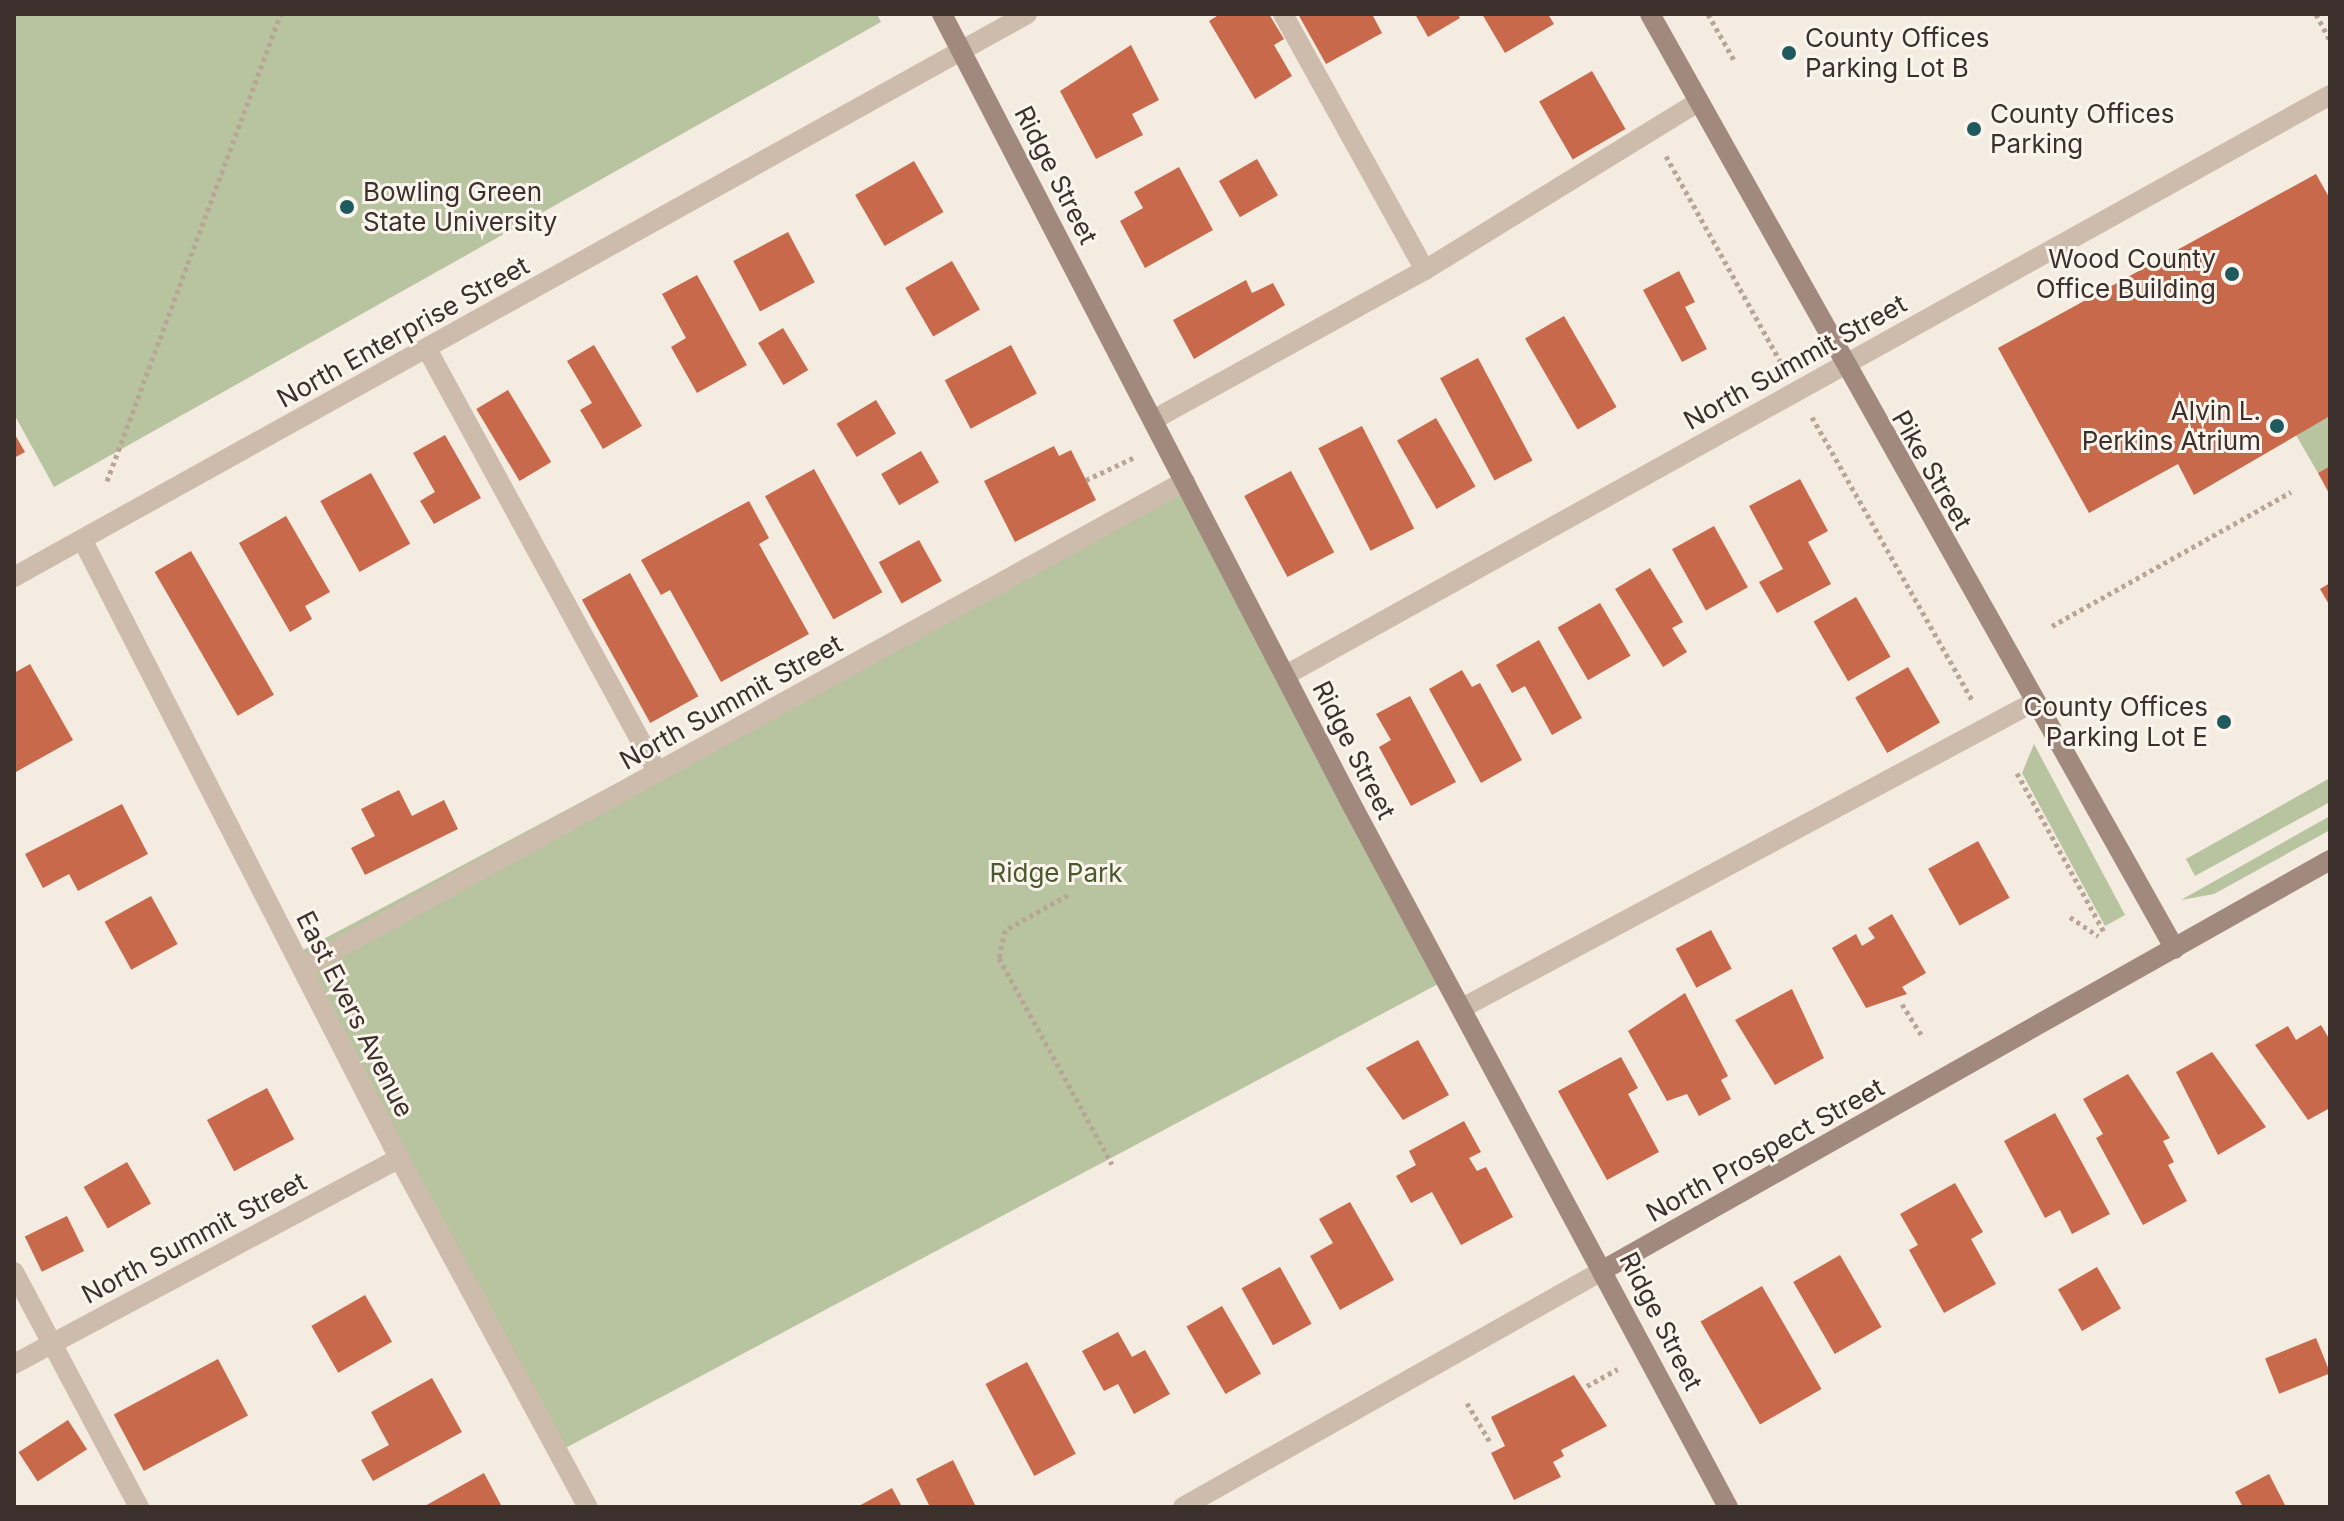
<!DOCTYPE html>
<html>
<head>
<meta charset="utf-8">
<style>
  body { margin:0 }
  #map { position:relative; width:2344px; height:1521px; overflow:hidden; background:#f4ebe1; font-family:Inter,sans-serif }
  div>[style] { position:absolute }
  [style*='--x'] { left:calc(var(--x)*1px); top:calc(var(--y)*1px); width:calc(var(--w)*1px); rotate:calc(var(--a)*1deg) }
  .green>* { inset:0; background:#b8c4a0; transform-origin:0 0 }
  .building>* { inset:0; background:#c8694b; transform-origin:0 0 }
  .path>* { height:5px; margin-top:-2.5px; transform-origin:0; background:repeating-linear-gradient(90deg,#b9a596 0 4px,transparent 0 8px) }
  .lane>* { height:20px; margin:-10px; padding:0 10px; transform-origin:10px; border-radius:10px; background:#cdbbac }
  .street>* { height:20px; margin:-10px; padding:0 10px; transform-origin:10px; border-radius:10px; background:#cdbbac }
  .secondary>* { height:20px; margin:-10px; padding:0 10px; transform-origin:10px; border-radius:10px; background:#a18a7d }
  .dots>* { width:22px; height:22px; translate:-50% -50%; box-sizing:border-box; border:4px solid #fbf5ee; border-radius:50% }
  span { translate:-50% -50%; white-space:nowrap; text-align:center; line-height:1.15; -webkit-text-stroke:6px #fbf5ee; paint-order:stroke }
  .poi-label { font-size:26px; color:#3b302b }
  .left { translate:0 -50%; text-align:left }
  .right { translate:-100% -50%; text-align:right }
  .street-label { font-size:26px; color:#3b302b }
  .park-label { font-size:26px; color:#4a5a2e }
  .frame { position:absolute; inset:0; border:16px solid #3b302b; pointer-events:none }
</style>
</head>
<body>
<div id="map">
  <div class="green">
    <i style="clip-path:polygon(14px 14px,877px 14px,881px 22px,54px 487px,14px 414px)"></i>
    <i style="clip-path:polygon(2330px 416px,2330px 466px,2318px 473px,2296px 435px)"></i>
    <i style="left:1185px;top:481px;width:563px;height:1008px;rotate:62deg"></i>
    <i style="clip-path:polygon(2034px 744px,2125px 915px,2105px 926px,2022px 773px)"></i>
    <i style="clip-path:polygon(2330px 778px,2330px 802px,2195px 876px,2186px 859px)"></i>
    <i style="clip-path:polygon(2330px 816px,2330px 830px,2214px 894px,2181px 900px)"></i>
  </div>
  <div class="building">
    <i style="clip-path:polygon(1220px 14px,1269px 14px,1284px 39px,1274px 45px,1292px 76px,1255px 99px,1209px 21px)"></i>
    <i style="clip-path:polygon(1298px 14px,1372px 14px,1382px 33px,1326px 64px)"></i>
    <i style="clip-path:polygon(1415px 14px,1458px 14px,1460px 18px,1428px 37px)"></i>
    <i style="clip-path:polygon(1482px 14px,1548px 14px,1554px 24px,1505px 53px)"></i>
    <i style="clip-path:polygon(1131px 45px,1159px 100px,1132px 114px,1143px 135px,1096px 159px,1060px 91px)"></i>
    <i style="left:1592px;top:71px;width:67px;height:61px;rotate:60deg"></i>
    <i style="left:1257px;top:159px;width:42px;height:44px;rotate:60deg"></i>
    <i style="left:914px;top:161px;width:59px;height:68px;rotate:60deg"></i>
    <i style="clip-path:polygon(1179px 167px,1213px 230px,1145px 268px,1120px 221px,1143px 208px,1134px 192px)"></i>
    <i style="clip-path:polygon(2316px 174px,2330px 199px,2330px 416px,2194px 495px,2178px 464px,2089px 513px,1998px 348px)"></i>
    <i style="left:788px;top:232px;width:57px;height:62px;rotate:62deg"></i>
    <i style="left:952px;top:261px;width:56px;height:54px;rotate:60deg"></i>
    <i style="clip-path:polygon(1679px 271px,1695px 302px,1685px 307px,1707px 349px,1682px 362px,1643px 290px)"></i>
    <i style="clip-path:polygon(697px 275px,747px 365px,697px 393px,671px 347px,686px 338px,662px 294px)"></i>
    <i style="clip-path:polygon(1246px 280px,1252px 293px,1273px 283px,1285px 305px,1194px 359px,1173px 320px)"></i>
    <i style="left:1564px;top:316px;width:105px;height:45px;rotate:60deg"></i>
    <i style="left:783px;top:328px;width:49px;height:29px;rotate:59deg"></i>
    <i style="clip-path:polygon(594px 345px,642px 426px,603px 449px,580px 410px,592px 403px,567px 361px)"></i>
    <i style="left:1011px;top:345px;width:55px;height:75px;rotate:62deg"></i>
    <i style="left:1478px;top:358px;width:116px;height:43px;rotate:62deg"></i>
    <i style="left:508px;top:390px;width:84px;height:37px;rotate:59deg"></i>
    <i style="left:876px;top:400px;width:39px;height:46px;rotate:59deg"></i>
    <i style="left:1436px;top:418px;width:79px;height:45px;rotate:60deg"></i>
    <i style="left:1362px;top:426px;width:115px;height:49px;rotate:63deg"></i>
    <i style="clip-path:polygon(14px 433px,25px 452px,14px 458px)"></i>
    <i style="clip-path:polygon(445px 435px,481px 498px,434px 524px,420px 501px,435px 492px,413px 453px)"></i>
    <i style="clip-path:polygon(1054px 446px,1059px 456px,1071px 450px,1096px 500px,1015px 542px,984px 481px)"></i>
    <i style="left:921px;top:451px;width:36px;height:46px;rotate:60deg"></i>
    <i style="clip-path:polygon(2330px 466px,2330px 495px,2318px 473px)"></i>
    <i style="left:814px;top:469px;width:141px;height:56px;rotate:61deg"></i>
    <i style="left:1291px;top:471px;width:92px;height:53px;rotate:62deg"></i>
    <i style="left:371px;top:473px;width:81px;height:58px;rotate:61deg"></i>
    <i style="clip-path:polygon(1800px 479px,1828px 531px,1808px 542px,1831px 584px,1777px 613px,1759px 582px,1783px 569px,1749px 506px)"></i>
    <i style="clip-path:polygon(749px 501px,769px 538px,759px 544px,809px 634px,721px 682px,670px 590px,661px 595px,641px 560px)"></i>
    <i style="clip-path:polygon(286px 516px,330px 592px,305px 606px,312px 619px,290px 632px,239px 543px)"></i>
    <i style="left:1714px;top:526px;width:70px;height:48px;rotate:61deg"></i>
    <i style="left:919px;top:540px;width:47px;height:46px;rotate:61deg"></i>
    <i style="left:191px;top:551px;width:166px;height:42px;rotate:60deg"></i>
    <i style="clip-path:polygon(1650px 568px,1683px 622px,1672px 628px,1687px 652px,1663px 667px,1615px 589px)"></i>
    <i style="left:630px;top:573px;width:141px;height:55px;rotate:61deg"></i>
    <i style="clip-path:polygon(2330px 583px,2330px 606px,2320px 589px)"></i>
    <i style="left:1856px;top:597px;width:69px;height:49px;rotate:60deg"></i>
    <i style="left:1600px;top:603px;width:61px;height:49px;rotate:60deg"></i>
    <i style="clip-path:polygon(1539px 640px,1582px 718px,1552px 735px,1525px 686px,1512px 693px,1496px 665px)"></i>
    <i style="clip-path:polygon(30px 664px,73px 740px,14px 773px,14px 673px)"></i>
    <i style="left:1908px;top:667px;width:64px;height:61px;rotate:60deg"></i>
    <i style="clip-path:polygon(1462px 670px,1472px 687px,1480px 683px,1522px 760px,1481px 783px,1429px 689px)"></i>
    <i style="clip-path:polygon(1410px 696px,1456px 782px,1411px 806px,1379px 747px,1391px 740px,1376px 714px)"></i>
    <i style="clip-path:polygon(399px 790px,412px 816px,444px 800px,458px 829px,365px 875px,351px 848px,375px 836px,361px 809px)"></i>
    <i style="clip-path:polygon(122px 804px,148px 854px,78px 891px,69px 874px,43px 888px,25px 854px)"></i>
    <i style="left:1978px;top:841px;width:65px;height:57px;rotate:61deg"></i>
    <i style="left:151px;top:896px;width:55px;height:53px;rotate:61deg"></i>
    <i style="clip-path:polygon(1892px 914px,1926px 973px,1902px 987px,1907px 994px,1866px 1008px,1832px 948px,1856px 934px,1862px 946px,1875px 938px,1868px 928px)"></i>
    <i style="left:1711px;top:930px;width:44px;height:40px;rotate:62deg"></i>
    <i style="clip-path:polygon(1792px 989px,1824px 1058px,1775px 1085px,1735px 1020px)"></i>
    <i style="clip-path:polygon(1685px 993px,1728px 1076px,1721px 1080px,1731px 1099px,1699px 1116px,1687px 1094px,1667px 1101px,1628px 1031px)"></i>
    <i style="clip-path:polygon(2321px 1025px,2330px 1040px,2330px 1108px,2308px 1120px,2255px 1045px,2288px 1026px,2296px 1040px)"></i>
    <i style="clip-path:polygon(1418px 1040px,1449px 1095px,1403px 1120px,1366px 1068px)"></i>
    <i style="clip-path:polygon(2212px 1052px,2266px 1127px,2218px 1155px,2176px 1072px)"></i>
    <i style="clip-path:polygon(1621px 1057px,1638px 1088px,1628px 1094px,1659px 1152px,1607px 1180px,1558px 1091px)"></i>
    <i style="clip-path:polygon(2128px 1074px,2170px 1138px,2163px 1141px,2174px 1162px,2168px 1165px,2187px 1201px,2143px 1225px,2096px 1138px,2103px 1134px,2083px 1099px)"></i>
    <i style="left:267px;top:1088px;width:58px;height:68px;rotate:62deg"></i>
    <i style="clip-path:polygon(2055px 1113px,2110px 1214px,2072px 1234px,2060px 1210px,2045px 1218px,2004px 1141px)"></i>
    <i style="clip-path:polygon(1464px 1121px,1481px 1152px,1469px 1158px,1477px 1171px,1486px 1167px,1513px 1217px,1461px 1245px,1432px 1192px,1411px 1203px,1396px 1176px,1416px 1165px,1409px 1151px)"></i>
    <i style="left:127px;top:1162px;width:48px;height:50px;rotate:60deg"></i>
    <i style="clip-path:polygon(1955px 1183px,1983px 1232px,1971px 1239px,1996px 1284px,1944px 1313px,1909px 1250px,1918px 1245px,1900px 1214px)"></i>
    <i style="clip-path:polygon(1350px 1202px,1394px 1280px,1340px 1310px,1310px 1256px,1333px 1243px,1319px 1219px)"></i>
    <i style="left:67px;top:1216px;width:39px;height:47px;rotate:64deg"></i>
    <i style="left:1840px;top:1255px;width:83px;height:54px;rotate:60deg"></i>
    <i style="left:1280px;top:1267px;width:65px;height:44px;rotate:61deg"></i>
    <i style="left:2097px;top:1267px;width:48px;height:45px;rotate:60deg"></i>
    <i style="left:1762px;top:1286px;width:119px;height:71px;rotate:60deg"></i>
    <i style="left:365px;top:1295px;width:54px;height:62px;rotate:60deg"></i>
    <i style="left:1222px;top:1306px;width:78px;height:41px;rotate:60deg"></i>
    <i style="clip-path:polygon(1118px 1332px,1132px 1357px,1145px 1350px,1170px 1394px,1134px 1414px,1118px 1384px,1104px 1391px,1082px 1351px)"></i>
    <i style="left:2316px;top:1338px;width:38px;height:55px;rotate:68deg"></i>
    <i style="left:218px;top:1359px;width:64px;height:118px;rotate:62deg"></i>
    <i style="left:1027px;top:1362px;width:104px;height:47px;rotate:62deg"></i>
    <i style="clip-path:polygon(1574px 1375px,1607px 1426px,1561px 1450px,1564px 1456px,1553px 1462px,1561px 1477px,1514px 1500px,1491px 1453px,1505px 1446px,1491px 1417px)"></i>
    <i style="clip-path:polygon(432px 1378px,462px 1432px,373px 1481px,361px 1460px,389px 1445px,371px 1412px)"></i>
    <i style="left:68px;top:1420px;width:35px;height:59px;rotate:57deg"></i>
    <i style="clip-path:polygon(953px 1460px,976px 1507px,930px 1507px,916px 1479px)"></i>
    <i style="clip-path:polygon(484px 1473px,502px 1507px,423px 1507px)"></i>
    <i style="clip-path:polygon(2269px 1474px,2286px 1507px,2243px 1507px,2235px 1492px)"></i>
    <i style="clip-path:polygon(892px 1488px,902px 1507px,857px 1507px)"></i>
  </div>
  <div class="path">
    <i style="--x:1708;--y:14;--w:53;--a:60.5"></i>
    <i style="--x:2316;--y:14;--w:30;--a:62"></i>
    <i style="--x:1666;--y:156;--w:238;--a:60.9"></i>
    <i style="--x:1812;--y:417;--w:326;--a:60.5"></i>
    <i style="--x:1086;--y:480;--w:54;--a:-25.1"></i>
    <i style="--x:107;--y:481;--w:498;--a:-69.6"></i>
    <i style="--x:2052;--y:626;--w:274;--a:-29.3"></i>
    <i style="--x:2017;--y:773;--w:181;--a:61.3"></i>
    <i style="--x:1068;--y:895;--w:72;--a:150.9"></i>
    <i style="--x:1005;--y:930;--w:29;--a:102"></i>
    <i style="--x:999;--y:958;--w:235;--a:61.3"></i>
    <i style="--x:2070;--y:917;--w:34;--a:34"></i>
    <i style="--x:1902;--y:1004;--w:36;--a:58"></i>
    <i style="--x:1587;--y:1386;--w:35;--a:-29"></i>
    <i style="--x:1467;--y:1403;--w:45;--a:59.5"></i>
  </div>
  <div class="lane">
    <i style="--x:1283;--y:14;--w:293;--a:61"></i>
    <i style="--x:427;--y:349;--w:482;--a:61.4"></i>
    <i style="--x:1153;--y:420;--w:311;--a:-28.9"></i>
    <i style="--x:1425;--y:270;--w:321;--a:-31.6"></i>
    <i style="--x:1464;--y:1007;--w:646;--a:-28.15"></i>
    <i style="--x:14;--y:1272;--w:266;--a:62"></i>
  </div>
  <div class="street">
    <i style="--x:83;--y:541;--w:693;--a:62.88"></i>
    <i style="--x:399;--y:1158;--w:397;--a:61.6"></i>
    <i style="--x:14;--y:577;--w:1159;--a:-29.06"></i>
    <i style="--x:1286;--y:675;--w:1194;--a:-29.05"></i>
    <i style="--x:302;--y:968;--w:1008;--a:-28.88"></i>
    <i style="--x:14;--y:1364;--w:437;--a:-28.1"></i>
    <i style="--x:1183;--y:1507;--w:484;--a:-29.4"></i>
  </div>
  <div class="secondary">
    <i style="--x:942;--y:14;--w:895;--a:62.61"></i>
    <i style="--x:1354;--y:809;--w:792;--a:61.82"></i>
    <i style="--x:1650;--y:14;--w:1072;--a:60.69"></i>
    <i style="--x:1605;--y:1269;--w:832;--a:-29.43"></i>
  </div>
  <div class="dots">
    <i style="left:1789px;top:53px;background:#1f5a5e"></i>
    <i style="left:1974px;top:129px;background:#1f5a5e"></i>
    <i style="left:347px;top:207px;background:#1f5a5e"></i>
    <i style="left:2232px;top:274px;background:#1f5a5e"></i>
    <i style="left:2277px;top:426px;background:#1f5a5e"></i>
    <i style="left:2224px;top:722px;background:#1f5a5e"></i>
  </div>
  <div class="poi-label">
    <span class="left" style="left:1805px;top:53px">County Offices<br>Parking Lot B</span>
    <span class="left" style="left:1990px;top:129px">County Offices<br>Parking</span>
    <span class="left" style="left:363px;top:207px">Bowling Green<br>State University</span>
    <span class="right" style="left:2216px;top:274px">Wood County<br>Office Building</span>
    <span class="right" style="left:2261px;top:426px">Alvin L.<br>Perkins Atrium</span>
    <span class="right" style="left:2208px;top:722px">County Offices<br>Parking Lot E</span>
  </div>
  <div class="street-label">
    <span style="left:1056px;top:175px;rotate:63deg">Ridge Street</span>
    <span style="left:403px;top:332px;rotate:-29deg">North Enterprise Street</span>
    <span style="left:1795px;top:362px;rotate:-29deg">North Summit Street</span>
    <span style="left:1932px;top:470px;rotate:60deg">Pike Street</span>
    <span style="left:731px;top:702px;rotate:-29deg">North Summit Street</span>
    <span style="left:1354px;top:750px;rotate:63deg">Ridge Street</span>
    <span style="left:355px;top:1014px;rotate:63deg">East Evers Avenue</span>
    <span style="left:1765px;top:1150px;rotate:-29deg">North Prospect Street</span>
    <span style="left:194px;top:1238px;rotate:-28deg">North Summit Street</span>
    <span style="left:1661px;top:1321px;rotate:63deg">Ridge Street</span>
  </div>
  <div class="park-label">
    <span style="left:1056px;top:873px">Ridge Park</span>
  </div>
  <div class="frame"></div>
</div>
</body>
</html>
